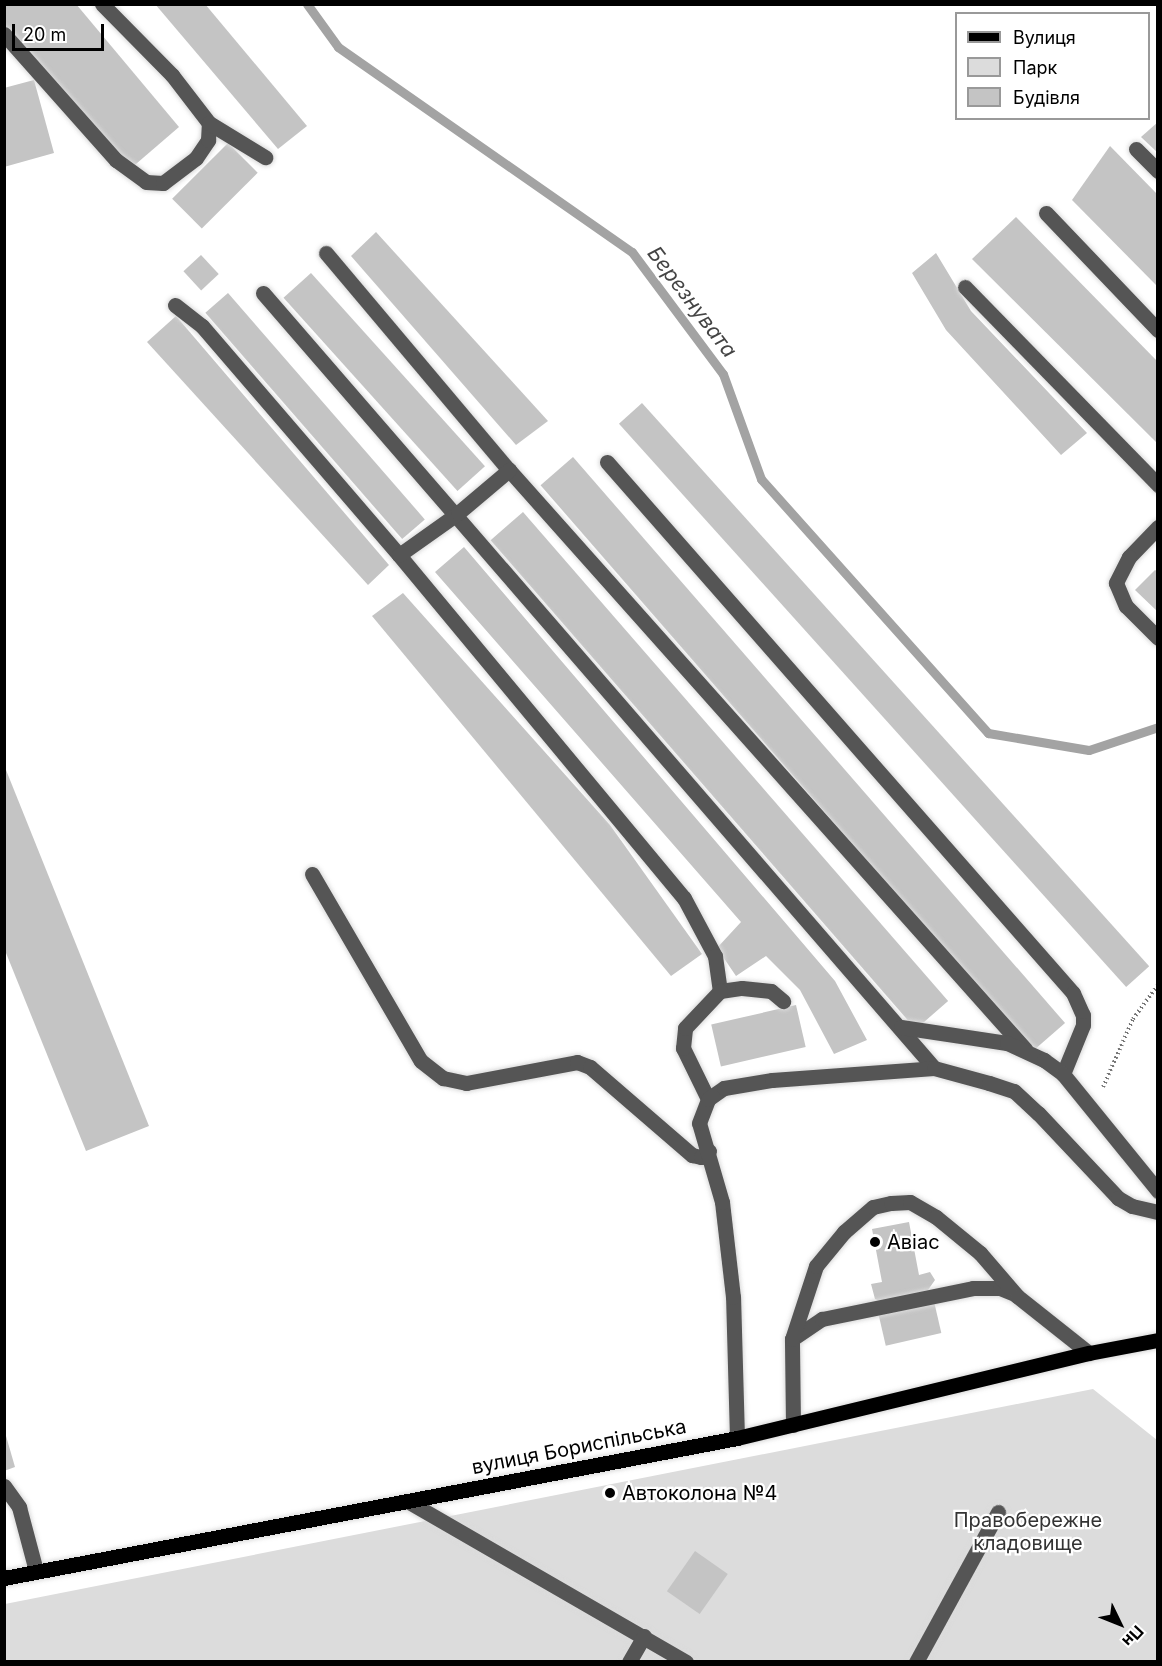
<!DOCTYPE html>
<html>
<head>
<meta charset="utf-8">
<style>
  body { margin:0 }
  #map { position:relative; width:1162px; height:1666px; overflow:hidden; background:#fff; font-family:Inter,sans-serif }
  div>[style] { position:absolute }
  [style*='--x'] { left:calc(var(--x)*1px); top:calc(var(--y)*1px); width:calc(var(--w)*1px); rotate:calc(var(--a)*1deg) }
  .green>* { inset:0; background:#dcdcdc }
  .stream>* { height:9px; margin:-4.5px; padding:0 4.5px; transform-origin:4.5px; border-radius:4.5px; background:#a3a3a3 }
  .building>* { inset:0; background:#c4c4c4; transform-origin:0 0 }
  .path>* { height:4px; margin-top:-2px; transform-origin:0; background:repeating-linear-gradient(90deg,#777 0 1.5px,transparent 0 4.5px) }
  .roads { filter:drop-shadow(0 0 2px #dbdbdb) drop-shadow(0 0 2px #dbdbdb) }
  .minor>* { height:15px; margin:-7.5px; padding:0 7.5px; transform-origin:7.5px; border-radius:7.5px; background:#555 }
  .major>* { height:15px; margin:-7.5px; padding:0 7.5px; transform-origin:7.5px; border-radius:7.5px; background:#000 }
  .dots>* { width:16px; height:16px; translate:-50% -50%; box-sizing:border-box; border:3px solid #fff; border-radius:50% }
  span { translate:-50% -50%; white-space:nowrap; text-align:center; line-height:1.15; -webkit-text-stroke:4.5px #fff; paint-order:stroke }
  .poi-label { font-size:20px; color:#000 }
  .left { translate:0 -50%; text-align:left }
  .street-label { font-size:20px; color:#000 }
  .park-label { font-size:20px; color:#333 }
  .water-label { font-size:21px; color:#444; font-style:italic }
  .frame { position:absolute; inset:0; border:6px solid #000; pointer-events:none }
  .legend { position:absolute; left:955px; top:12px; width:195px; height:108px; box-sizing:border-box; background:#fff; border:2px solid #999; margin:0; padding:8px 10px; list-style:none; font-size:18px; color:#000 }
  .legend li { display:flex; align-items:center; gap:12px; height:30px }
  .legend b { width:30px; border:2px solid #999 }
  .north { position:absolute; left:1090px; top:1594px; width:60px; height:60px; -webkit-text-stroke:4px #fff; paint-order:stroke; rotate:133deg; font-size:16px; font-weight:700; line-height:24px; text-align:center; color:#000 }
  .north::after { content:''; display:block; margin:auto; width:21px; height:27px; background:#000; clip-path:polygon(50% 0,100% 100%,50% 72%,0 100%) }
  .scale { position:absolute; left:12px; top:24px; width:92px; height:27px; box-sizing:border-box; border:3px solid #000; border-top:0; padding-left:8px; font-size:18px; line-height:21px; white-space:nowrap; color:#000; -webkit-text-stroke:4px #fff; paint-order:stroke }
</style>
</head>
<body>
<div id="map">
  <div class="green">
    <i style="clip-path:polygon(1093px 1389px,1157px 1440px,1157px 1661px,5px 1662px,5px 1604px)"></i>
  </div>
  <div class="stream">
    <i style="--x:307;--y:4;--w:53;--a:54.2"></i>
    <i style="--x:338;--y:47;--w:358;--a:34.9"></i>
    <i style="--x:632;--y:252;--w:152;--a:53.3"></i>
    <i style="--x:723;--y:374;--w:112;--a:70.1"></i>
    <i style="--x:761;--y:479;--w:341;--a:48.2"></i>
    <i style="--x:988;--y:733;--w:102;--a:9.6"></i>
    <i style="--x:1089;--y:750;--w:73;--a:-18.4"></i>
  </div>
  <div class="building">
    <i style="clip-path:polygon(4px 4px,76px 4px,179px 127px,129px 170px,4px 26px)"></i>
    <i style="clip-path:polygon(155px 4px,205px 4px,307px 126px,278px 149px)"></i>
    <i style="clip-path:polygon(34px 80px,54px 153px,4px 167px,4px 88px)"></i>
    <i style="clip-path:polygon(1158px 122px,1158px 153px,1141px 137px)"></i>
    <i style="left:228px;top:143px;width:42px;height:79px;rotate:45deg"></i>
    <i style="clip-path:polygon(1110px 146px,1158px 195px,1158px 287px,1072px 200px)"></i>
    <i style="clip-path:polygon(1016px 217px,1158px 362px,1158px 444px,972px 259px)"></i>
    <i style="clip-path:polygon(376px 232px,548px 421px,516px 445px,351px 256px)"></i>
    <i style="clip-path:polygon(936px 253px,971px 311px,1087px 433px,1061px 455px,946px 330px,912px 273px)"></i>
    <i style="left:201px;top:255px;width:26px;height:24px;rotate:47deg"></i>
    <i style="left:311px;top:273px;width:260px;height:37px;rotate:48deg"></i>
    <i style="left:228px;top:293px;width:300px;height:30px;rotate:49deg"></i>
    <i style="clip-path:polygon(176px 316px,389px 565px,368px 585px,147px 342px)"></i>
    <i style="left:642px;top:403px;width:758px;height:31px;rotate:48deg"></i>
    <i style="left:573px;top:457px;width:750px;height:43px;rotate:49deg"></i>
    <i style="left:523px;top:512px;width:648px;height:43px;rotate:49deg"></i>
    <i style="clip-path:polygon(464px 547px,835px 981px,867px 1040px,834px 1054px,800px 990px,766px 956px,736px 976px,717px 948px,741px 922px,435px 572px)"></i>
    <i style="clip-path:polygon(1155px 570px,1158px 572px,1158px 612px,1135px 590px)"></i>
    <i style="clip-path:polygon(403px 593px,610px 825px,702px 954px,671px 976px,372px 616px)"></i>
    <i style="clip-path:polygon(4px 765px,149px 1126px,86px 1151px,4px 948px)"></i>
    <i style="left:796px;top:1005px;width:43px;height:87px;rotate:77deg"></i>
    <i style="clip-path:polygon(909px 1222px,919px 1275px,930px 1272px,935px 1280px,928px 1290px,885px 1303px,875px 1299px,871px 1284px,882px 1282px,872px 1229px)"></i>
    <i style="left:933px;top:1297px;width:37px;height:57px;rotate:77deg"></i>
    <i style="clip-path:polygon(4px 1429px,15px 1467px,4px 1471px)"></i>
    <i style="left:695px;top:1551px;width:40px;height:49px;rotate:35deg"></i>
  </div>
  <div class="path">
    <i style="--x:1103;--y:1087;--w:74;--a:-66.2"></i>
    <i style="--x:1133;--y:1019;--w:42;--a:-53.7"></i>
  </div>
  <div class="roads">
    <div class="minor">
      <i style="--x:102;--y:4;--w:100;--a:45.4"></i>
      <i style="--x:172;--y:75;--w:61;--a:52.4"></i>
      <i style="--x:4;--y:34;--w:169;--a:48.4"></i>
      <i style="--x:116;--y:160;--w:37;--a:36"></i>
      <i style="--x:146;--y:182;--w:17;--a:3"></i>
      <i style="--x:163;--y:183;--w:41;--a:-37.1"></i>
      <i style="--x:196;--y:158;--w:22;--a:-56"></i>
      <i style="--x:208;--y:140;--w:17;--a:-87"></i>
      <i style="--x:209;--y:123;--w:66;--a:31.3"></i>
      <i style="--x:1136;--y:149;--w:31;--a:45"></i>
      <i style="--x:1046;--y:213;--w:162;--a:46.3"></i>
      <i style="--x:326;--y:253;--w:284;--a:49.9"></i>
      <i style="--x:509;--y:470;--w:776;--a:48.29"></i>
      <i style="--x:965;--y:287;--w:277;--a:45.7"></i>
      <i style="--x:263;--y:293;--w:1025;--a:49.11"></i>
      <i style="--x:175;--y:305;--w:34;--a:38"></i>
      <i style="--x:202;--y:326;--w:302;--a:49.3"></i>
      <i style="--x:399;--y:555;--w:446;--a:50.3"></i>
      <i style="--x:684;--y:898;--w:66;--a:61.9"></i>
      <i style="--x:715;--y:956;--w:35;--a:82"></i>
      <i style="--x:720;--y:991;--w:22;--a:-8"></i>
      <i style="--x:742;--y:988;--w:29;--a:6"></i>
      <i style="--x:771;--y:991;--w:16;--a:40"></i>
      <i style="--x:607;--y:462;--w:706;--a:48.73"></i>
      <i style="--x:1073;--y:993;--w:24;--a:66"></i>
      <i style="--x:1083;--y:1015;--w:10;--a:90"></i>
      <i style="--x:1083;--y:1025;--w:53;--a:112.2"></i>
      <i style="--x:1158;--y:527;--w:42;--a:134"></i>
      <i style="--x:1129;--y:557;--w:29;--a:117"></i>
      <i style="--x:1116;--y:583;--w:25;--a:67"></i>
      <i style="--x:1126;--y:606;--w:45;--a:45"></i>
      <i style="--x:399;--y:555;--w:72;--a:-35.4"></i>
      <i style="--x:458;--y:513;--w:67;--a:-40.1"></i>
      <i style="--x:312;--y:874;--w:216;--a:59.8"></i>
      <i style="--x:421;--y:1061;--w:28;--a:38"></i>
      <i style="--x:443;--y:1078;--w:24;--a:12"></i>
      <i style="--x:466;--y:1083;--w:113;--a:-10.7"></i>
      <i style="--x:577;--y:1062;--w:14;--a:21"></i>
      <i style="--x:590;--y:1067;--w:135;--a:40.8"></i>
      <i style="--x:692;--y:1155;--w:9;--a:13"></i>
      <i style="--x:701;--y:1157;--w:10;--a:-37"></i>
      <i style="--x:901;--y:1027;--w:107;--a:8.6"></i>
      <i style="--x:1007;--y:1043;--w:41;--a:24.7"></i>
      <i style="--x:1044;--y:1060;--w:24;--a:36"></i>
      <i style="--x:1063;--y:1074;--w:151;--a:50.9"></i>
      <i style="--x:708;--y:1099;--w:57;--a:-116.1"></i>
      <i style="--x:683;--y:1048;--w:20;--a:-84"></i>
      <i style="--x:685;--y:1028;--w:51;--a:-46.6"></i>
      <i style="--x:792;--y:1339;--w:36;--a:-34"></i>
      <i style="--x:822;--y:1319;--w:154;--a:-11.6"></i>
      <i style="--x:973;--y:1288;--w:27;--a:0"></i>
      <i style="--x:1000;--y:1288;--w:16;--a:22"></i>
      <i style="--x:793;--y:1425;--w:86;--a:-90.7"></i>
      <i style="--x:792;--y:1339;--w:77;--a:-71.8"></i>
      <i style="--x:816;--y:1266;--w:44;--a:-50.5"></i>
      <i style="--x:844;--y:1232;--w:38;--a:-41"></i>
      <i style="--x:873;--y:1207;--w:18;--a:-13"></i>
      <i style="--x:891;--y:1203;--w:19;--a:-3"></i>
      <i style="--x:910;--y:1202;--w:30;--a:30"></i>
      <i style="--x:936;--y:1217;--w:57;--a:39.3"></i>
      <i style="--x:980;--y:1253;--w:57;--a:49.3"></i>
      <i style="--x:1017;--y:1296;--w:92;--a:38.4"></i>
      <i style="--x:737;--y:1438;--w:141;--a:-91.6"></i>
      <i style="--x:733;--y:1297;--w:96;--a:-96.6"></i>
      <i style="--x:722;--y:1202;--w:82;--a:-106.2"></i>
      <i style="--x:699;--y:1123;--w:26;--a:-69"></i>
      <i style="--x:708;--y:1099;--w:19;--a:-35"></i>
      <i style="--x:724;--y:1088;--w:49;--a:-9.5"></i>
      <i style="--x:772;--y:1080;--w:162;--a:-4.2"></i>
      <i style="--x:934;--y:1068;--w:57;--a:15.3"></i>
      <i style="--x:989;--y:1083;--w:26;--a:18"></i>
      <i style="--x:1014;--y:1091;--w:33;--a:43"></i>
      <i style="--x:1038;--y:1113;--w:117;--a:46.7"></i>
      <i style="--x:1118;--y:1198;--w:16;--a:30"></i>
      <i style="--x:1132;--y:1206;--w:27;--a:13"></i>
      <i style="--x:4;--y:1486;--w:26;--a:54"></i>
      <i style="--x:19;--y:1507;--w:66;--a:75.1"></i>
      <i style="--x:409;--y:1502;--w:320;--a:30"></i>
      <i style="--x:629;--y:1662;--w:30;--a:-60"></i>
      <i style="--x:916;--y:1662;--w:171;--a:-61.3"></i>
    </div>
    <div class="major">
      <i style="--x:4;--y:1578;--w:746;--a:-10.81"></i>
      <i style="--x:737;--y:1438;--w:362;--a:-13.6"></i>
      <i style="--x:1089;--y:1353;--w:70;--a:-10.7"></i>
    </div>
  </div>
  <div class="dots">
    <i style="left:875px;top:1242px;background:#000"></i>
    <i style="left:610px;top:1493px;background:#000"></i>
  </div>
  <div class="poi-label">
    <span class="left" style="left:887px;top:1242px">Авіас</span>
    <span class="left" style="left:622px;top:1493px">Автоколона №4</span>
  </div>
  <div class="street-label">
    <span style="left:579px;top:1447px;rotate:-11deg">вулиця Бориспільська</span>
  </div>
  <div class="park-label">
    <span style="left:1028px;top:1532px">Правобережне<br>кладовище</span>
  </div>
  <div class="water-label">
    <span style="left:692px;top:302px;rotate:53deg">Березнувата</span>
  </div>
  <div class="frame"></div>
  <ul class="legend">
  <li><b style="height:8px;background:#000"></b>Вулиця</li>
  <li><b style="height:16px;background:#dcdcdc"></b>Парк</li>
  <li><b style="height:16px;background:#c4c4c4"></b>Будівля</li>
  </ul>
  <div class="north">Пн</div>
  <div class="scale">20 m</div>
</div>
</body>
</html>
